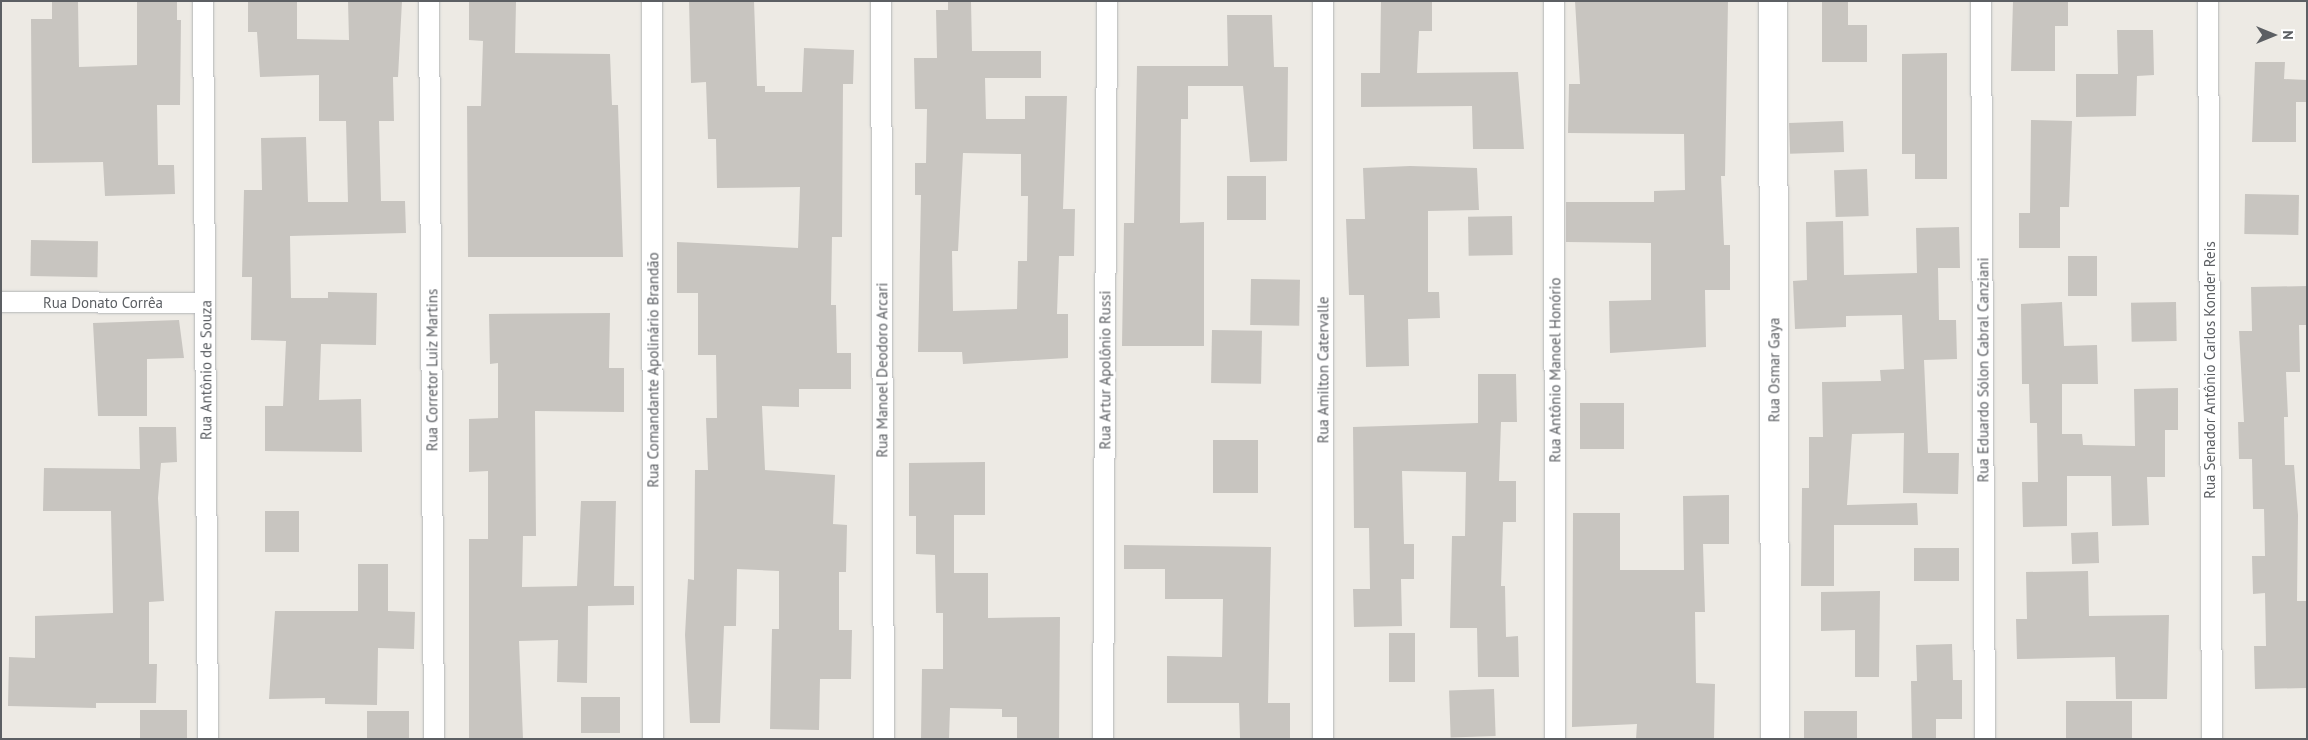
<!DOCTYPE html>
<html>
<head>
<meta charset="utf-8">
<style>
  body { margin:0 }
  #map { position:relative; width:2308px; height:740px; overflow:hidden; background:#edeae4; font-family:"PT Sans",sans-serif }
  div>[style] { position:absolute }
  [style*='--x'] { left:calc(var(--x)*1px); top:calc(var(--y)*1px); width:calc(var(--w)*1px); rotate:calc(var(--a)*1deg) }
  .building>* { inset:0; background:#c8c5c0; transform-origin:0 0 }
  .roads { filter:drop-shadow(0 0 1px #b1b4b7) drop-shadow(0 0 1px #b1b4b7) }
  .minor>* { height:20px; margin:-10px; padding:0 10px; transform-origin:10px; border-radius:10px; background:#fff }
  .secondary>* { height:28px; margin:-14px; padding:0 14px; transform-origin:14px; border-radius:14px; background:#fff }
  span { translate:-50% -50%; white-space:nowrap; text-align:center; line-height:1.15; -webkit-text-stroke:5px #fff; paint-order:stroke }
  .street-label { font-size:15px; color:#5c5f63 }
  .frame { position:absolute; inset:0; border:2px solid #5c5f63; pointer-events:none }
  .north { position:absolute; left:2248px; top:10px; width:50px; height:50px; -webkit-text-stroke:4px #fff; paint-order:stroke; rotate:90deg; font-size:14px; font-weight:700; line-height:20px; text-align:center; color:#5c5f63 }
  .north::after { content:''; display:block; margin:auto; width:18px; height:22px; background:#5c5f63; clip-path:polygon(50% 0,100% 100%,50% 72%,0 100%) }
</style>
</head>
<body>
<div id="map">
  <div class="building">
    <i style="clip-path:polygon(52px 1px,78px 1px,79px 67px,137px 65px,137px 1px,177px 1px,177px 20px,181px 20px,180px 105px,157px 105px,158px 165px,174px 165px,175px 194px,105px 196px,103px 162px,32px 163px,31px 19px,52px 19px)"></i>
    <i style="clip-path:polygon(248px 1px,297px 1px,297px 39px,349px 40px,348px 1px,402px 1px,398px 77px,393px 77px,394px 121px,379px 121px,381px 201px,405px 201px,406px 233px,290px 236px,291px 298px,328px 298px,328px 292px,377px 293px,376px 345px,321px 344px,319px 400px,361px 399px,362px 452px,265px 451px,265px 406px,283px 406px,286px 341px,251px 340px,252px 277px,242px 277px,244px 190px,262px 190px,261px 138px,306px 137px,308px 202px,348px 202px,346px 121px,319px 121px,319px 75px,260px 77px,257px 32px,248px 32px)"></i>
    <i style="clip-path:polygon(689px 1px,754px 1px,757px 86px,765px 86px,765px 92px,802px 92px,804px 48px,854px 50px,853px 84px,843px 84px,842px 237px,832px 237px,831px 305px,836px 305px,837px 353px,851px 353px,851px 389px,799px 389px,799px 407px,762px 406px,765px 470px,835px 475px,833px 524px,847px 525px,846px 572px,839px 572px,839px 630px,852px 630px,851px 679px,820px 679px,819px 730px,770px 729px,772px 629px,779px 629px,779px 571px,737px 569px,736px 626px,724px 626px,720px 723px,690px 723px,685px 635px,688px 579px,694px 580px,695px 470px,708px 470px,706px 418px,717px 418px,716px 355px,698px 355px,698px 293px,677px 293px,677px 242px,798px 248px,800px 187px,717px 188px,716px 139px,708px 139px,706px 82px,691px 83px)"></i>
    <i style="clip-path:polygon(evenodd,948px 1px,971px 1px,972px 51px,1041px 51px,1041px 78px,985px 78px,986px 119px,1025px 119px,1025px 96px,1067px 96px,1063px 209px,1075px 209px,1074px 256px,1059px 256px,1057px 314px,1068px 314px,1068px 358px,963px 364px,962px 352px,918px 352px,921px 195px,915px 195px,915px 163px,926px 163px,927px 109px,915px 109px,914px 58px,937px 58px,936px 10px,948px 10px,948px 1px,963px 153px,1021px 154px,1021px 196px,1028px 196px,1027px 261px,1018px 261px,1017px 309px,953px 311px,952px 251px,958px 251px,963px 153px)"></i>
    <i style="clip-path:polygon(1381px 1px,1432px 1px,1432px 31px,1419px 31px,1417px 73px,1518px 72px,1524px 149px,1473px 149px,1472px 106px,1361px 107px,1361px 73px,1380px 73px)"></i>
    <i style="clip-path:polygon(1575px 1px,1728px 1px,1725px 176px,1721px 176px,1724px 245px,1730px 245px,1730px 290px,1705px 290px,1706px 347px,1610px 353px,1609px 301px,1651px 300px,1651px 243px,1566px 242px,1566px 202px,1654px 202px,1654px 191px,1685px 190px,1684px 134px,1568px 133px,1569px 84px,1580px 84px)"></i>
    <i style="clip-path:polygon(1822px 1px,1848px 1px,1848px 25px,1867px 25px,1867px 62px,1822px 62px)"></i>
    <i style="clip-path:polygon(2013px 1px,2068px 1px,2068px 26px,2055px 26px,2055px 71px,2011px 71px)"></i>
    <i style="clip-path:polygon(469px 2px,516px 2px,515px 53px,610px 54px,612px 105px,618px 105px,623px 257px,468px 257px,467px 106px,481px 106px,483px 41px,469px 40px)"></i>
    <i style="clip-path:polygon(1227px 15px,1272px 15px,1274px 67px,1288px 67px,1287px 161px,1250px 162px,1243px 86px,1188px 86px,1188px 119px,1181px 119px,1180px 223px,1204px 222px,1204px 346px,1122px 346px,1124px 223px,1134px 223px,1137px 66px,1228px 66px)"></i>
    <i style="clip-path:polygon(2117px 30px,2153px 30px,2154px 75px,2137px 76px,2136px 116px,2076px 117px,2076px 74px,2118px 74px)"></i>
    <i style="clip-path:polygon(1947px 53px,1947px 179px,1915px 179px,1915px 154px,1902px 154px,1902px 54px)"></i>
    <i style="clip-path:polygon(2255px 62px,2285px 62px,2284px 79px,2307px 80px,2307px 102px,2296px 102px,2296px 142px,2252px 142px)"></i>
    <i style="clip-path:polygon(2031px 120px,2072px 121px,2069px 207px,2060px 207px,2060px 248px,2019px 248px,2019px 213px,2030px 213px)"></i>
    <i style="left:1843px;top:121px;width:31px;height:54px;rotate:88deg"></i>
    <i style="clip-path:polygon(1410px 166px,1477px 168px,1479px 210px,1428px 211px,1428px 292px,1439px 292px,1440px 318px,1408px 319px,1409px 366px,1366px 367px,1364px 295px,1349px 295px,1346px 219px,1365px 219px,1363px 168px)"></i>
    <i style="left:1867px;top:169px;width:47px;height:33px;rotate:88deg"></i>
    <i style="left:1266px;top:176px;width:44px;height:39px;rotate:90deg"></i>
    <i style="left:2245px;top:194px;width:54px;height:40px;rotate:1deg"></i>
    <i style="left:1512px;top:216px;width:39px;height:44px;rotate:89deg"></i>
    <i style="clip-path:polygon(1843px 221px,1844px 275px,1917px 273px,1916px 228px,1959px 227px,1960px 268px,1938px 268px,1939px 320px,1956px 320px,1957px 359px,1924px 360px,1928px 453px,1959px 453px,1958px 494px,1903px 493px,1904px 433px,1852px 434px,1847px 505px,1917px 503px,1918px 525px,1834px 525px,1834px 586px,1801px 586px,1802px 488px,1809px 488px,1809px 437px,1823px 437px,1822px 382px,1881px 381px,1880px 370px,1904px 369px,1902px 315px,1846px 316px,1846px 327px,1795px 329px,1793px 281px,1807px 280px,1806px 222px)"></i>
    <i style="left:31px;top:240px;width:67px;height:36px;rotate:1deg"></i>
    <i style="left:2068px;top:256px;width:29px;height:40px"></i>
    <i style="left:1251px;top:279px;width:49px;height:46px;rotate:1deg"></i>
    <i style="clip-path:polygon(2307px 286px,2307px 325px,2299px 325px,2300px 372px,2286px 372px,2288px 417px,2284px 417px,2285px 465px,2294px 465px,2298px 515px,2297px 601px,2307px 601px,2306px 688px,2255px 689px,2254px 646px,2266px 646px,2265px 593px,2253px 594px,2252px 556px,2265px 556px,2264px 509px,2253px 509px,2252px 459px,2239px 459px,2238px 422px,2244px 422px,2239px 331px,2252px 331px,2251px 287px)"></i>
    <i style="clip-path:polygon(2062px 302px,2064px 346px,2097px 345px,2098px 384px,2062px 384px,2062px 434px,2082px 434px,2083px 445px,2135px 446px,2134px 389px,2178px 388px,2178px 430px,2165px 430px,2165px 477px,2147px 477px,2149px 525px,2112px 526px,2111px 476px,2067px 476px,2067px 526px,2023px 527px,2022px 482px,2038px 482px,2037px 423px,2030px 423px,2029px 384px,2022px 384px,2021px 304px)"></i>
    <i style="left:2176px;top:302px;width:39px;height:45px;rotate:89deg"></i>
    <i style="clip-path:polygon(610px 313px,609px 368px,624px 368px,624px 412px,535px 411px,536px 536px,523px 536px,522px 587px,577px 586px,581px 501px,616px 501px,614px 586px,634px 586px,634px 605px,588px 606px,587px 683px,557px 682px,558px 640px,519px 641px,523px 739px,469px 739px,469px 539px,488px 539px,488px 471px,469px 472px,469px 419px,498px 418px,498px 363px,490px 364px,489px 314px)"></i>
    <i style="clip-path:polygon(179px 320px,184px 358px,147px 359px,147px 416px,98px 416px,93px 323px)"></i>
    <i style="left:1212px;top:330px;width:50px;height:53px;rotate:1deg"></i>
    <i style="clip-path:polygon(1478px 374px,1516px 374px,1517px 422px,1501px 422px,1499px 481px,1516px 481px,1516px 522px,1503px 522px,1501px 586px,1505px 586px,1506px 637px,1518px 636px,1519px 677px,1478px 677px,1477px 628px,1450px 628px,1452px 536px,1465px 536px,1466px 472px,1402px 471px,1404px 544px,1414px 544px,1414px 579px,1401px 579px,1402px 626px,1354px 627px,1353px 589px,1370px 589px,1369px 528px,1354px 528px,1353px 427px,1478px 423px)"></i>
    <i style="left:1624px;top:403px;width:46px;height:44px;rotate:90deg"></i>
    <i style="clip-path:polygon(139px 427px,176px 427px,177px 462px,161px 463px,158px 498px,164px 601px,149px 602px,149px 664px,157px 664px,156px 703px,96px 703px,96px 708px,8px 706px,9px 657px,35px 658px,35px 616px,113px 613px,111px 511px,43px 511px,44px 468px,140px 469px)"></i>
    <i style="left:1213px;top:440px;width:45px;height:53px"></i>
    <i style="clip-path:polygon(985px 462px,985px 515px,954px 515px,954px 573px,988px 573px,988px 618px,1060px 617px,1059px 739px,1017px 739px,1017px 717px,1002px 717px,1002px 709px,950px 708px,949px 739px,921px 739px,922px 669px,943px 669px,943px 613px,936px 613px,935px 555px,916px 554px,916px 516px,909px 516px,909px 463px)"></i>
    <i style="clip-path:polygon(1729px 495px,1729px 544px,1703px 544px,1705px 612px,1695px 612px,1696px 683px,1715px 684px,1714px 739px,1636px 739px,1637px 724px,1572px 727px,1573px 513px,1620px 513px,1620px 570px,1684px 570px,1683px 496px)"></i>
    <i style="left:265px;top:511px;width:34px;height:41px"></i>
    <i style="left:2098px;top:532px;width:31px;height:27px;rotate:88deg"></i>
    <i style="clip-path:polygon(1124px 545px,1271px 547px,1268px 703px,1290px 703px,1290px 739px,1240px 739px,1239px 703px,1167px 703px,1167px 656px,1222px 657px,1223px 599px,1165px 599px,1165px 569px,1124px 569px)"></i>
    <i style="left:1914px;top:548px;width:45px;height:33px"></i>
    <i style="clip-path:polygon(358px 564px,388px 564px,388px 611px,415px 612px,414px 649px,378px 648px,377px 705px,325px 704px,325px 698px,269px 699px,275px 611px,358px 611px)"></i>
    <i style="clip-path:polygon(2088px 571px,2089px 616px,2169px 615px,2167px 699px,2116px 699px,2115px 657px,2017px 659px,2016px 619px,2027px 619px,2026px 572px)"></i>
    <i style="clip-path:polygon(1880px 591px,1879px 677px,1855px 677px,1855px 630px,1821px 631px,1821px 592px)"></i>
    <i style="left:1415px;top:633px;width:49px;height:26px;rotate:90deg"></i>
    <i style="clip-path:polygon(1952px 644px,1953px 680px,1962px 680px,1962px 719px,1936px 719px,1936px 739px,1912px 739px,1911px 681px,1917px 681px,1916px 645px)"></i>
    <i style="left:1494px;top:689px;width:47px;height:45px;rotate:88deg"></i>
    <i style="left:620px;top:697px;width:36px;height:39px;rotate:90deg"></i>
    <i style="left:2132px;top:701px;width:38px;height:66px;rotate:90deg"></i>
    <i style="left:140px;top:710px;width:47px;height:29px"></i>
    <i style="left:367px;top:711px;width:42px;height:28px"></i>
    <i style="left:1804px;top:711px;width:53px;height:28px"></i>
  </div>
  <div class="roads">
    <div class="minor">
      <i style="--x:203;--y:1;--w:738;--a:89.61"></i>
      <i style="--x:429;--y:1;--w:738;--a:89.61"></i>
      <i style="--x:652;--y:1;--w:738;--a:89.92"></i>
      <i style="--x:881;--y:1;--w:738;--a:89.77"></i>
      <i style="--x:1323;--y:1;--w:738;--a:90"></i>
      <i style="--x:1554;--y:1;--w:738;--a:89.92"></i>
      <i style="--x:1981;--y:1;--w:738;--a:89.69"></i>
      <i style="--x:2208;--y:1;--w:738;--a:89.69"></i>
      <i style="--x:1;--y:302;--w:204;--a:0.3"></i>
      <i style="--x:1103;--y:739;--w:738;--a:-89.69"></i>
    </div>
    <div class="secondary">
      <i style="--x:1773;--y:1;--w:738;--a:89.84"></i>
    </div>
  </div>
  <div class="street-label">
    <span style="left:103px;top:303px">Rua Donato Corrêa</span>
    <span style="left:206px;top:370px;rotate:-90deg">Rua Antônio de Souza</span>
    <span style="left:432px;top:370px;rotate:-90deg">Rua Corretor Luiz Martins</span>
    <span style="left:653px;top:370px;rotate:-90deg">Rua Comandante Apolinário Brandão</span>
    <span style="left:882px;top:370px;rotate:-90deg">Rua Manoel Deodoro Arcari</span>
    <span style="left:1105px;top:370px;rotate:-90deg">Rua Artur Apolônio Russi</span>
    <span style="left:1323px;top:370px;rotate:-90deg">Rua Amilton Catervalle</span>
    <span style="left:1555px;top:370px;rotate:-90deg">Rua Antônio Manoel Honório</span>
    <span style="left:1774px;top:370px;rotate:-90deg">Rua Osmar Gaya</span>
    <span style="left:1983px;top:370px;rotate:-90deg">Rua Eduardo Sólon Cabral Canziani</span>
    <span style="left:2210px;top:370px;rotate:-90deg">Rua Senador Antônio Carlos Konder Reis</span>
  </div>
  <div class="frame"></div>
  <div class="north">N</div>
</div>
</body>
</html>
